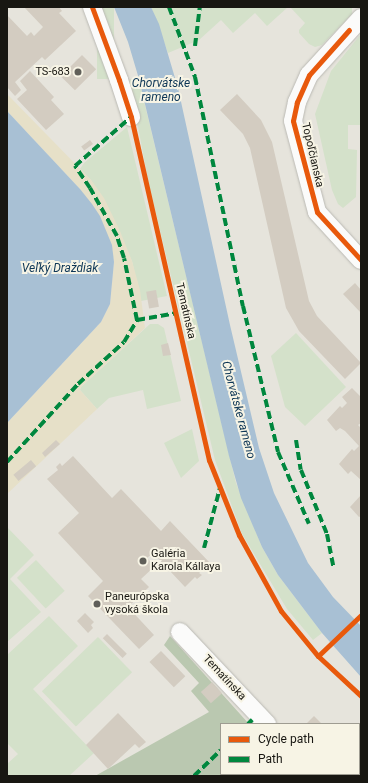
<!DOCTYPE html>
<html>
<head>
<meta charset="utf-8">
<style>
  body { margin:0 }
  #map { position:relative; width:368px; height:783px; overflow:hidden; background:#e6e4dc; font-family:Roboto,sans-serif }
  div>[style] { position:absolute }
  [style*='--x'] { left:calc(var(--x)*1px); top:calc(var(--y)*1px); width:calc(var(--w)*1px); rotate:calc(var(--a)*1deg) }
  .green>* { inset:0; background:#d4e1ca; transform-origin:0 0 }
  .forest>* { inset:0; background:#bac8b0 }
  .sand>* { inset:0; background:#e6e0c8 }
  .water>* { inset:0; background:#a8c0d4 }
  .building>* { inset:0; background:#d3ccc1; transform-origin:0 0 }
  .roads { filter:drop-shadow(0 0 1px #bab9b3) drop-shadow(0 0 1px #bab9b3) }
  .minor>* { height:18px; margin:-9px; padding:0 9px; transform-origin:9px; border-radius:9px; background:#fbfbfa }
  .quiet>* { height:4px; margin-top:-2px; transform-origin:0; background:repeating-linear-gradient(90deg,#00873e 0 8px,transparent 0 12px) }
  .cycleway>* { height:5px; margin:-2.5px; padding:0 2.5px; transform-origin:2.5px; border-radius:2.5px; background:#e8590c }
  .dots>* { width:11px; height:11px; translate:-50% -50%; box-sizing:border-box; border:2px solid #f7f4e5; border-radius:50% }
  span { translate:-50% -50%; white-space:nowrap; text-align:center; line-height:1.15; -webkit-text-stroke:4px #f7f4e5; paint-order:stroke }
  .poi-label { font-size:11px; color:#181712 }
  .right { translate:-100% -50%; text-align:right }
  .left { translate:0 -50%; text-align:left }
  .street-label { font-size:11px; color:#181712 }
  .water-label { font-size:12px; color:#0d3656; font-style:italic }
  .frame { position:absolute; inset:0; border:8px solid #181712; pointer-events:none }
  .legend { position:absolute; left:220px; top:723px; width:140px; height:52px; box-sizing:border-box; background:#f7f4e5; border:1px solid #9e9c91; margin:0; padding:5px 7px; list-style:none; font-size:12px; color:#181712 }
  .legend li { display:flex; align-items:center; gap:8px; height:20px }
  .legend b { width:20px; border:1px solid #9e9c91 }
</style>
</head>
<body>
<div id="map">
  <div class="green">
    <i style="left:97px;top:7px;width:17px;height:72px"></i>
    <i style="clip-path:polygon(151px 7px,288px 7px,267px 26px,255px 13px,233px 33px,221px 20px,199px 40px,168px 53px)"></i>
    <i style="clip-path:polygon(290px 7px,352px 7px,352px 14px,322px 45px,315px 47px,309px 44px,299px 33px,299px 30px,305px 23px)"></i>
    <i style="clip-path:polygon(361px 34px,361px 125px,348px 125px,348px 149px,357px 150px,356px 197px,343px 208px,338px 204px,332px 190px,315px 114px,331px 71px)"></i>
    <i style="clip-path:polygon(138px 76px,236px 483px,262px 547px,278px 575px,322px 633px,313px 640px,287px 609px,242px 534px,215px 460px,148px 180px,136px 116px,124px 82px)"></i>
    <i style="clip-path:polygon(127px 127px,167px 296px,141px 301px,132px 261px,91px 180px,80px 169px,84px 163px)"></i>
    <i style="clip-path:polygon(150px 324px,158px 324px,164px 328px,181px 401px,147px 409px,143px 390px,109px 398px,97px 409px,80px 390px,81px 387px)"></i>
    <i style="clip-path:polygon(296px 333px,346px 387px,305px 426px,285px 407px,271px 356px)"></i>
    <i style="clip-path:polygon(192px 429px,199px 461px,181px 478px,164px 443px)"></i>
    <i style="clip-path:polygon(7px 527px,34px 555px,10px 579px,41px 612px,7px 642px)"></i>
    <i style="left:36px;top:560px;width:42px;height:26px;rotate:47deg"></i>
    <i style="clip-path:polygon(49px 616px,78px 646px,33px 689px,94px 753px,69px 776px,7px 776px,7px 764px,18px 754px,7px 743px,7px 655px)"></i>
    <i style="left:98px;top:637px;width:49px;height:78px;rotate:46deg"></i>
  </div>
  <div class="forest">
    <i style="clip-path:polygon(170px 636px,249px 724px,221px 724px,221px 774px,294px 774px,296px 776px,95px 776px,209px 712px,191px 691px,199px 683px,164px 645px)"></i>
  </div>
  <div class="sand">
    <i style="clip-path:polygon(7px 94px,91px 180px,104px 198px,120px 231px,132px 261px,140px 290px,145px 328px,81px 387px,80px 390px,97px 409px,7px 494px,7px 423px,101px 322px,110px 304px,114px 262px,80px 189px,7px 111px)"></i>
  </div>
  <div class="water">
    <i style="clip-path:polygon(114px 7px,151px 7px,159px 24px,178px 88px,230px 325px,259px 448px,274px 493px,308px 563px,333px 597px,361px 626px,361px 677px,322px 633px,278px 575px,262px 547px,241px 498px,229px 456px,139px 79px,128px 42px)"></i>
    <i style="clip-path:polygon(7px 111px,80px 189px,92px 204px,100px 216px,112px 245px,114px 262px,110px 304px,101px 322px,7px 423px)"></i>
  </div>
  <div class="building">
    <i style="clip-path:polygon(24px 7px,59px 7px,62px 11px,59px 13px,76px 31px,45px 60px,42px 57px,15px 82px,21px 90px,15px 96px,7px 87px,7px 15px,27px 36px,31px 32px,34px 36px,43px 27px)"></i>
    <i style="left:82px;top:55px;width:20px;height:30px;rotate:45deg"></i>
    <i style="clip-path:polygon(30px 71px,54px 97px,51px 100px,64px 114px,46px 130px,17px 99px,27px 90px,20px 81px)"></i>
    <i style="clip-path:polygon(237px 94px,261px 120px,272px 142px,309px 301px,317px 316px,361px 363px,345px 379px,299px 331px,286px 308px,250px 148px,243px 134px,220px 110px)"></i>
    <i style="left:90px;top:140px;width:5px;height:11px;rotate:53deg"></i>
    <i style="clip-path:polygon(355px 283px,361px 290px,361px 313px,343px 294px)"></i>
    <i style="left:156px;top:290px;width:17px;height:10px;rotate:80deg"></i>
    <i style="clip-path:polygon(168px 343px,171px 355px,163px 356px,161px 345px)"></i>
    <i style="clip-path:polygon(352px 388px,361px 397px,361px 423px,358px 425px,361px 428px,361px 480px,351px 471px,348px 474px,339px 464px,352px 449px,354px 451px,359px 446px,345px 431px,340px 428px,336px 431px,327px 420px,340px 406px,342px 408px,347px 403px,342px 397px)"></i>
    <i style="clip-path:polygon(56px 440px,60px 444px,45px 457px,42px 453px)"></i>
    <i style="clip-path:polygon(73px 456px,112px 498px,121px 489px,161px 531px,170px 521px,210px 563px,199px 573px,202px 575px,197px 579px,195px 577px,185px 587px,153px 553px,147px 558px,155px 566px,141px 579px,149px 587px,128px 607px,154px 635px,139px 649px,88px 596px,103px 581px,58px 533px,79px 513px,47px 479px,58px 470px,56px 467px,60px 463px,62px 466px)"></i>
    <i style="left:31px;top:460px;width:8px;height:23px;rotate:50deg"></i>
    <i style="clip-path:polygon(361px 495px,361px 516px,359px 517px,350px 507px)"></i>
    <i style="clip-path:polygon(85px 613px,94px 622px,91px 625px,93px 628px,88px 633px,77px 621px)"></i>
    <i style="left:107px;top:634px;width:28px;height:6px;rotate:45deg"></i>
    <i style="left:161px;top:651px;width:35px;height:16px;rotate:46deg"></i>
    <i style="left:212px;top:682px;width:15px;height:15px;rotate:48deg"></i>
    <i style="clip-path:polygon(118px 713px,146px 742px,139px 748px,135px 744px,108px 769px,86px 745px)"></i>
    <i style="clip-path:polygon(314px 716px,322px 724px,306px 724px)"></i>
    <i style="clip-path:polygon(359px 763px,361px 765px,361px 776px,338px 776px,336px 774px,359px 774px)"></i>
  </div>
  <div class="roads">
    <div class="minor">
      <i style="--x:92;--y:7;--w:78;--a:69.7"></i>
      <i style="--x:119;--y:80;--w:39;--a:72"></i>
      <i style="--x:361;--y:18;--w:77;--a:132.4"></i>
      <i style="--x:309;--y:75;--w:30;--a:114"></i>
      <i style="--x:297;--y:102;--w:19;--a:102"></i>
      <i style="--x:293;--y:121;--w:94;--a:75.2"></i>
      <i style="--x:317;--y:212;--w:65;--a:47.5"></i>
      <i style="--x:180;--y:632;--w:127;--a:46.6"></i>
      <i style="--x:314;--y:774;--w:3;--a:45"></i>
    </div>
  </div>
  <div class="quiet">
    <i style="--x:169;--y:7;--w:75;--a:69.6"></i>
    <i style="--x:195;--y:77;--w:234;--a:78.2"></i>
    <i style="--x:243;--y:306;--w:150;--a:76.5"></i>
    <i style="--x:278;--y:452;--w:78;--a:66.7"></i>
    <i style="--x:195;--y:46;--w:39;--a:-83"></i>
    <i style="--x:137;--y:320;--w:39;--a:-10"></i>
    <i style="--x:296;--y:440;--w:30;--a:81"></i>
    <i style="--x:301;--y:470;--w:69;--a:67.9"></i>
    <i style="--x:327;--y:534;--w:33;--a:79"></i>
    <i style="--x:7;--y:462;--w:105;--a:-47.7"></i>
    <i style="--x:78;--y:384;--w:62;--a:-42.4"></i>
    <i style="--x:124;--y:342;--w:26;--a:-59"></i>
    <i style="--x:137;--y:320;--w:63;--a:-101.8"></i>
    <i style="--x:124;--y:258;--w:23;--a:-108"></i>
    <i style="--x:117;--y:236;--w:55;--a:-119.4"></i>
    <i style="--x:90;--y:188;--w:27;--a:-124"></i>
    <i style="--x:75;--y:166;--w:74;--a:-41.2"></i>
    <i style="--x:204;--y:548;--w:62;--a:-75.1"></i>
    <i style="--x:248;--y:724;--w:6;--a:-45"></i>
    <i style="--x:194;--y:776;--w:37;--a:-44"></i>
  </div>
  <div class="cycleway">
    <i style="--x:92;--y:7;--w:78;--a:69.7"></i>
    <i style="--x:119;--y:80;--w:39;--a:72"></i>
    <i style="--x:131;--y:117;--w:352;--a:77.2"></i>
    <i style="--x:209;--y:460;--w:81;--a:68.2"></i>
    <i style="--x:239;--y:535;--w:87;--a:61.1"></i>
    <i style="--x:281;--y:611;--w:58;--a:50.6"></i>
    <i style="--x:318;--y:656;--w:59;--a:42.9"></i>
    <i style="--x:349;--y:30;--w:60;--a:131.6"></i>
    <i style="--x:309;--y:75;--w:30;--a:114"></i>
    <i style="--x:297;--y:102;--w:19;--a:102"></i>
    <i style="--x:293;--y:121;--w:94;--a:75.2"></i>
    <i style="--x:317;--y:212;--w:65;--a:47.5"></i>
    <i style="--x:318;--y:656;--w:59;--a:-43.6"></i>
  </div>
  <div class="dots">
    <i style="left:78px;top:72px;background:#605f59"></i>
    <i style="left:143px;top:561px;background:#605f59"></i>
    <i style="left:97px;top:604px;background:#605f59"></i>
  </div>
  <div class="poi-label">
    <span class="right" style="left:70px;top:72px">TS-683</span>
    <span class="left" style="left:151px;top:561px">Galéria<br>Karola Kállaya</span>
    <span class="left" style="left:105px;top:604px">Paneurópska<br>vysoká škola</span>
  </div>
  <div class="street-label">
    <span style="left:312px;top:155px;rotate:77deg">Topoľčianska</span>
    <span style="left:185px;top:311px;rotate:77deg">Tematínska</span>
    <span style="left:224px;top:678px;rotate:47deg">Tematínska</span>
  </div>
  <div class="water-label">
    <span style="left:161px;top:91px">Chorvátske<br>rameno</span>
    <span style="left:60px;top:269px">Veľký Draždiak</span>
    <span style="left:238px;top:410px;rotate:75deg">Chorvátske rameno</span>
  </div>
  <div class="frame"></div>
  <ul class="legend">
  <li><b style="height:5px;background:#e8590c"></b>Cycle path</li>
  <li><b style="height:5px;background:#00873e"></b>Path</li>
  </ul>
</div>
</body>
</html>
